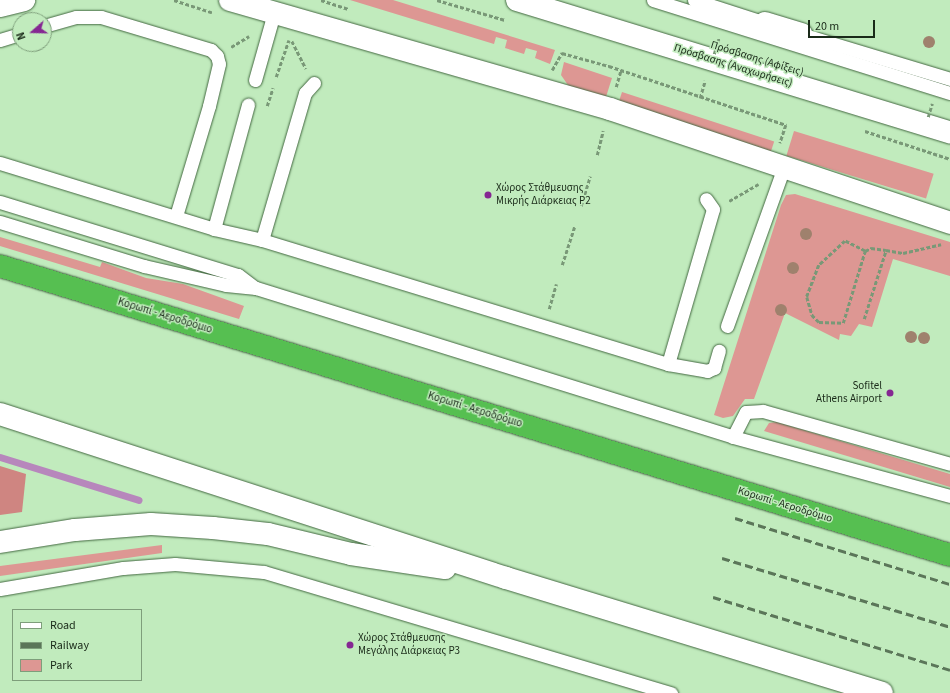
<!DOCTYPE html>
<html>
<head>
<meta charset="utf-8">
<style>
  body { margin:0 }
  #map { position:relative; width:950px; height:693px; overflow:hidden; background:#c1ebbd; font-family:"Source Sans 3",sans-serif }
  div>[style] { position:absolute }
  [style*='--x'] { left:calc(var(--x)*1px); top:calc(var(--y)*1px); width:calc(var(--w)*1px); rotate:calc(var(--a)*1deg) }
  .green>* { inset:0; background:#dd9793; transform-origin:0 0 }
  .forest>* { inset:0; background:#cf8581 }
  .stream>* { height:7px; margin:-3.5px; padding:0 3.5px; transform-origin:3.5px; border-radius:3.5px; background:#b787bc }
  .path>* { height:2.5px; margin-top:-1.25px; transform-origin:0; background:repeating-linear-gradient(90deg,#799877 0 4px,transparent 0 6px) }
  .roads { filter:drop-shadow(0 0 1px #436841) drop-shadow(0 0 1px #436841) }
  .service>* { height:13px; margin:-6.5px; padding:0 6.5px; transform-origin:6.5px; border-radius:6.5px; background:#fff }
  .minor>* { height:22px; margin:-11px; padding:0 11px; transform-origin:11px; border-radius:11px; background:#fff }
  .tertiary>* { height:22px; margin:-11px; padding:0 11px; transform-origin:11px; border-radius:11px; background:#fff }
  .motorway>* { height:22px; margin:-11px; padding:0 11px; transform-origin:11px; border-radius:11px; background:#56bf51 }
  .rail>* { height:3px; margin-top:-1.5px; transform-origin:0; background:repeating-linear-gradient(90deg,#5b7659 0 8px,transparent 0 12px) }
  .path-bridge>* { height:2.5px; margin-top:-1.25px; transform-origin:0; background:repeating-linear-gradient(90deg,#799877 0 4px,transparent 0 6px) }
  .trees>* { width:12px; height:12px; margin:-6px; border-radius:50%; background:#9f816d }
  .dots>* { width:11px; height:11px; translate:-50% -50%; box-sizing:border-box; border:2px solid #c1ebbd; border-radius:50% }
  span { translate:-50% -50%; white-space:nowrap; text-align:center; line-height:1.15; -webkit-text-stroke:3px #c1ebbd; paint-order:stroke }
  .street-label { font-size:11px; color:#1a2a19 }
  .poi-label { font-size:11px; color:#1a2a19 }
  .left { translate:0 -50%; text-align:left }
  .right { translate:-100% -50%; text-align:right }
  .legend { position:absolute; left:12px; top:609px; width:130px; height:72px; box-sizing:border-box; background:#c1ebbd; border:1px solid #7e9e7b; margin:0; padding:5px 7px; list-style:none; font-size:12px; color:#1a2a19 }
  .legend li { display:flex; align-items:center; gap:8px; height:20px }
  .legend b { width:20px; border:1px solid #7e9e7b }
  .north { position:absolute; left:12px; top:12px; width:40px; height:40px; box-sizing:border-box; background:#c1ebbd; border:1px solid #7e9e7b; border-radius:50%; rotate:250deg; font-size:11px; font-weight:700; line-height:16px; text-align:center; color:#1a2a19 }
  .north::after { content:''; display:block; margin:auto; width:14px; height:18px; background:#852792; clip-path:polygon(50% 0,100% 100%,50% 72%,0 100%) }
  .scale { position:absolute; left:808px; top:20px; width:67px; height:18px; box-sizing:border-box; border:2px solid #1a2a19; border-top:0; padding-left:5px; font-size:12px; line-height:14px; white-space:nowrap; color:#1a2a19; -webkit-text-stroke:3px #c1ebbd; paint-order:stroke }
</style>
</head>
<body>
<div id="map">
  <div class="green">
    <i style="clip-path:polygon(350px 0,393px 0,555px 50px,550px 64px,535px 58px,537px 51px,526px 48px,524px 54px,505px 48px,507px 40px,496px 37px,494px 44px)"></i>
    <i style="clip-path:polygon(564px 62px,612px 78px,605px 100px,572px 91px,561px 75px)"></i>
    <i style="left:622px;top:92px;width:160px;height:15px;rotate:18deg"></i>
    <i style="left:794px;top:131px;width:146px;height:26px;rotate:17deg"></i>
    <i style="clip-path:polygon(795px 194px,950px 242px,950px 276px,893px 259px,872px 327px,859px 324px,851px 336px,840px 334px,839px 340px,785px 313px,754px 399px,745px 399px,733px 416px,723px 418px,714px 415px,781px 205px,786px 195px)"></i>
    <i style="clip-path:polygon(0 237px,100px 267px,102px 262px,146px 278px,183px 284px,244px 306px,239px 319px,0 246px)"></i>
    <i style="clip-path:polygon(777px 422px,950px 474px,950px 487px,764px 431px,769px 423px)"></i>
    <i style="clip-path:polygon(162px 545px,162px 553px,0 576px,0 566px)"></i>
  </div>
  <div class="forest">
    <i style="clip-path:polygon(0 466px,26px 474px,22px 512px,0 515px)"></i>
  </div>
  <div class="stream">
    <i style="--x:0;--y:457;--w:145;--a:17.2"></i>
  </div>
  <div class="path">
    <i style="--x:174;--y:0;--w:40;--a:18"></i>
    <i style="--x:321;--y:0;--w:29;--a:18"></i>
    <i style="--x:437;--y:0;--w:71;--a:16.4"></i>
    <i style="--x:292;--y:41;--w:31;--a:63"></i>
    <i style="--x:231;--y:47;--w:21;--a:-31"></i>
    <i style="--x:552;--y:70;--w:20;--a:-60"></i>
    <i style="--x:562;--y:53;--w:49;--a:15.5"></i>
    <i style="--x:609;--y:66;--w:187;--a:18.4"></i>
    <i style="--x:786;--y:125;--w:19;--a:108"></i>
    <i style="--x:276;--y:77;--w:39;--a:-71"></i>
    <i style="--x:616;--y:87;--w:18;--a:-74"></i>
    <i style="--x:700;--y:98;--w:18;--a:-74"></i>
    <i style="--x:267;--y:106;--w:19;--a:-72"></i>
    <i style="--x:865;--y:131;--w:89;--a:18.2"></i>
    <i style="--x:597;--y:155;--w:25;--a:-76"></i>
    <i style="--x:729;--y:201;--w:34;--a:-30"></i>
    <i style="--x:581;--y:206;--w:31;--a:-73"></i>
    <i style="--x:865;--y:251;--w:22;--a:-153"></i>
    <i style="--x:845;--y:241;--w:35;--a:137"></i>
    <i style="--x:819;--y:265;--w:34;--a:111"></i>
    <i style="--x:807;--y:297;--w:19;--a:74"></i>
    <i style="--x:812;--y:315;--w:10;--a:45"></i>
    <i style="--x:819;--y:322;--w:24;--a:2"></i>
    <i style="--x:843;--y:323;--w:75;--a:-73"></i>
    <i style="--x:865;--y:251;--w:7;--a:-27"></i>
    <i style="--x:871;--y:248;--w:15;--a:8"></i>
    <i style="--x:562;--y:265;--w:40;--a:-72"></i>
    <i style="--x:549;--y:309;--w:26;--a:-74"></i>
    <i style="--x:864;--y:319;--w:72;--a:-72.3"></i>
    <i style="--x:886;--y:250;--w:17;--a:10"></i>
    <i style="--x:903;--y:253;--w:39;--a:-13"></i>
  </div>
  <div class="roads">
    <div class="service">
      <i style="--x:653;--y:0;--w:311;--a:17.4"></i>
      <i style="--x:694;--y:0;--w:75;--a:17.9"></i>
      <i style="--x:44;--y:26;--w:33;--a:-16"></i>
      <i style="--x:76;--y:17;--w:25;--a:0"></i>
      <i style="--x:101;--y:17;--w:115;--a:16.7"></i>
      <i style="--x:211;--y:50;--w:8;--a:45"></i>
      <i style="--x:217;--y:56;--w:8;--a:76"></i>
      <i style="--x:219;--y:64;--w:43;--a:103.4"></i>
      <i style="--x:209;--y:106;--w:115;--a:106.7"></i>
      <i style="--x:801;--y:34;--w:156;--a:16.8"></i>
      <i style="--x:0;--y:40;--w:21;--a:-17"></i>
      <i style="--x:255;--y:80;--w:70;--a:-74.2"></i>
      <i style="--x:314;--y:83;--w:13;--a:132"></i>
      <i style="--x:305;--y:93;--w:153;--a:106.3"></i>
      <i style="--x:262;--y:240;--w:425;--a:17"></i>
      <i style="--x:668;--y:364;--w:161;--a:-73.8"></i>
      <i style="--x:713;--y:209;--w:12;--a:-125"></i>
      <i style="--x:0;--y:163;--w:224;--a:17.1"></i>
      <i style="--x:214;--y:229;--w:49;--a:12.9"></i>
      <i style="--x:0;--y:202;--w:249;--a:17.1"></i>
      <i style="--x:238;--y:275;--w:21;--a:37"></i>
      <i style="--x:0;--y:222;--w:151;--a:17"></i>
      <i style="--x:144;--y:266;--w:84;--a:13"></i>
      <i style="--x:226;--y:285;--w:30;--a:6"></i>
      <i style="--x:256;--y:288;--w:500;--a:17.3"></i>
      <i style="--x:733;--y:437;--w:225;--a:15.2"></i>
      <i style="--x:214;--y:229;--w:129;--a:-74.7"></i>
      <i style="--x:727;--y:326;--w:166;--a:-70.3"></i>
      <i style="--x:668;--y:364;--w:40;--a:10"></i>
      <i style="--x:707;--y:371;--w:8;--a:-23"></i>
      <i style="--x:714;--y:368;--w:18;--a:-74"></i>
      <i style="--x:733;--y:437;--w:28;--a:-63"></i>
      <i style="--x:746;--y:412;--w:17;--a:-3"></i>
      <i style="--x:763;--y:411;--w:194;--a:15.8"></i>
      <i style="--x:0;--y:589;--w:125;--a:-9.7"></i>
      <i style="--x:123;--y:568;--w:52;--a:-4.4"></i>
      <i style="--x:175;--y:564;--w:89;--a:5.1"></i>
      <i style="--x:264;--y:572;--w:425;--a:16.6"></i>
    </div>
    <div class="minor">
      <i style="--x:765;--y:23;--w:38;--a:17"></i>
    </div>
    <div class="tertiary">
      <i style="--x:230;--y:0;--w:395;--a:16"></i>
      <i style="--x:610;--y:109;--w:359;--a:18.5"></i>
      <i style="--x:517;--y:0;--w:453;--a:17"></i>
      <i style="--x:0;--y:6;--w:25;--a:-14"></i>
      <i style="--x:0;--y:414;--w:532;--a:17.96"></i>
      <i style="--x:506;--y:578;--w:393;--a:17"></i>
      <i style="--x:0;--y:542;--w:76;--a:-9.1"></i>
      <i style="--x:75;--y:530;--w:76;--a:-4.5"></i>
      <i style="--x:151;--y:524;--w:62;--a:3.7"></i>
      <i style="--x:213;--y:528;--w:55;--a:6.2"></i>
      <i style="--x:268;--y:534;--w:85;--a:13.5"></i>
      <i style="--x:351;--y:554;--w:95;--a:8.5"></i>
    </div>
    <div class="motorway">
      <i style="--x:0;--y:266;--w:993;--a:16.92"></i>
    </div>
  </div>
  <div class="rail">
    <i style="--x:735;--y:518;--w:225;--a:17.1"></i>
    <i style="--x:722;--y:558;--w:238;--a:16.8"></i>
    <i style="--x:713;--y:597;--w:248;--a:17.1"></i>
  </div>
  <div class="path-bridge">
    <i style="--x:714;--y:54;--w:17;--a:-73"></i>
    <i style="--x:928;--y:117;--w:14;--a:-73"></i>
  </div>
  <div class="trees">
    <i style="left:929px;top:42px"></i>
    <i style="left:806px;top:234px"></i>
    <i style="left:793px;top:268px"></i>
    <i style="left:781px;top:310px"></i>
    <i style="left:911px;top:337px"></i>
    <i style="left:924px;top:338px"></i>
  </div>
  <div class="dots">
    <i style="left:488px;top:195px;background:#852792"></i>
    <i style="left:890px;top:393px;background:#852792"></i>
    <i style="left:350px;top:645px;background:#852792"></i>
  </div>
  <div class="street-label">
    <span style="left:757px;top:59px;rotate:17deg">Πρόσβασης (Αφίξεις)</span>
    <span style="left:733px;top:66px;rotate:17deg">Πρόσβασης (Αναχωρήσεις)</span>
    <span style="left:165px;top:316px;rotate:17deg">Κορωπί - Αεροδρόμιο</span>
    <span style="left:475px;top:410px;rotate:17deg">Κορωπί - Αεροδρόμιο</span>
    <span style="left:785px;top:505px;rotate:17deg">Κορωπί - Αεροδρόμιο</span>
  </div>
  <div class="poi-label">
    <span class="left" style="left:496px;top:195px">Χώρος Στάθμευσης<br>Μικρής Διάρκειας P2</span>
    <span class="right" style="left:882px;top:393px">Sofitel<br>Athens Airport</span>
    <span class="left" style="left:358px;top:645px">Χώρος Στάθμευσης<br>Μεγάλης Διάρκειας P3</span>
  </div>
  <ul class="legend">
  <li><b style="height:5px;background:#fff"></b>Road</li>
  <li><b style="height:5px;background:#5b7659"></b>Railway</li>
  <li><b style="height:11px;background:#dd9793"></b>Park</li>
  </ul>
  <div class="north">N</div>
  <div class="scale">20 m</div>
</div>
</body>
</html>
